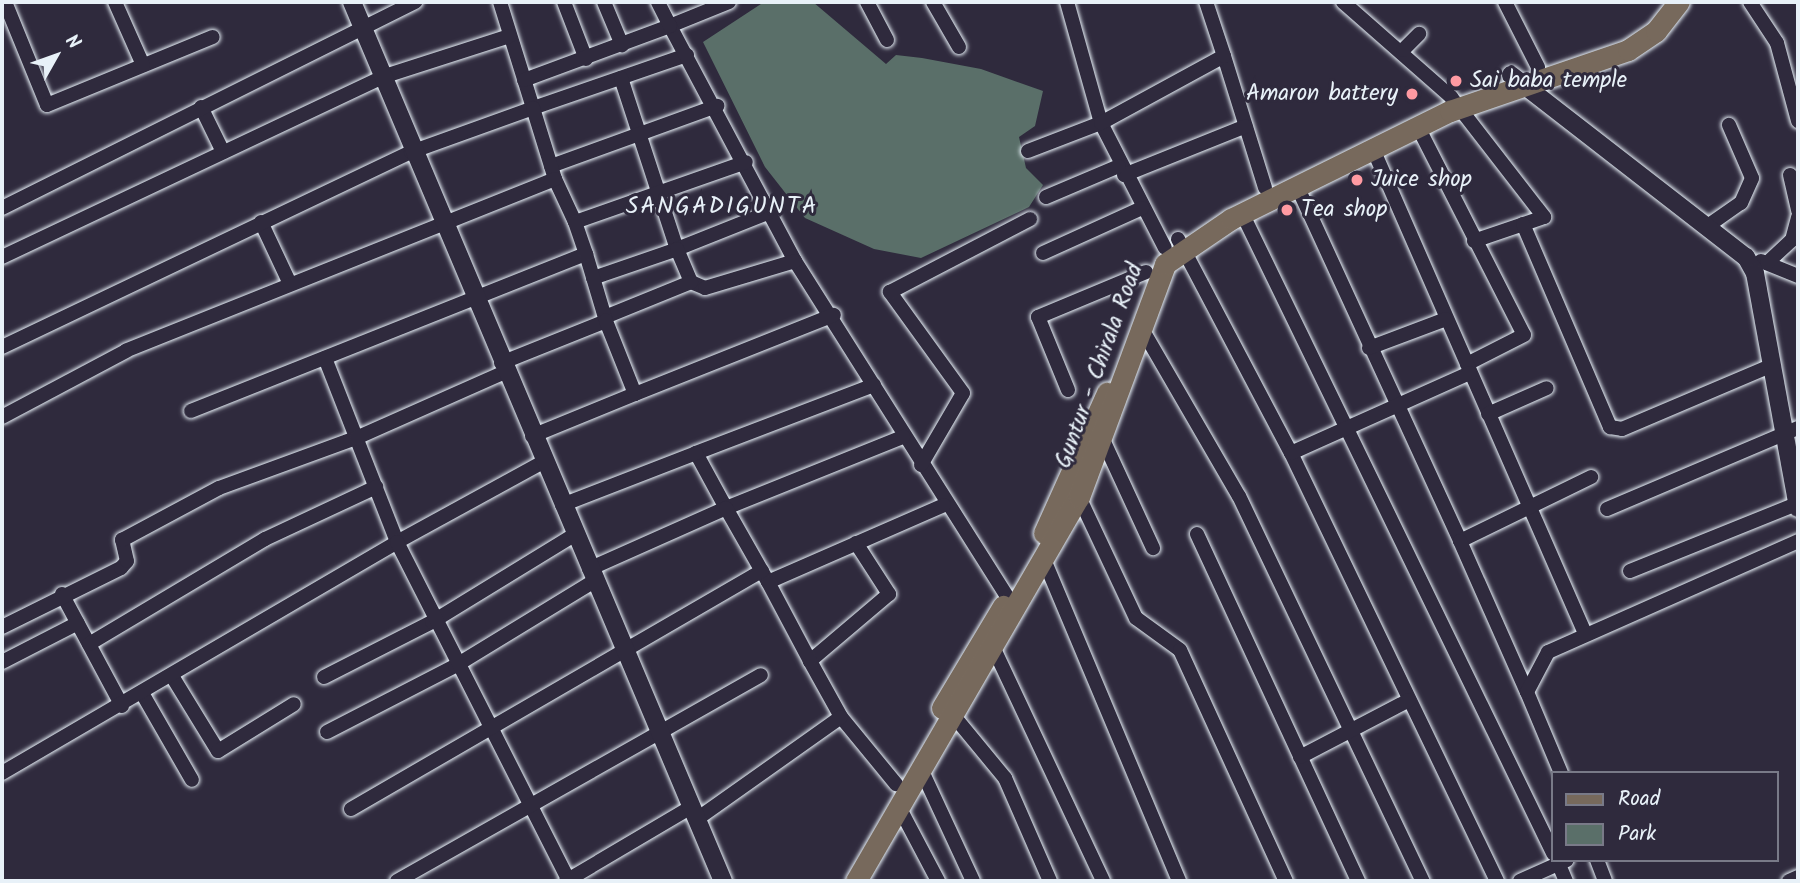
<!DOCTYPE html>
<html>
<head>
<meta charset="utf-8">
<style>
  body { margin:0 }
  #map { position:relative; width:1800px; height:883px; overflow:hidden; background:#2f2a3d; font-family:Kalam,sans-serif }
  div>[style] { position:absolute }
  [style*='--x'] { left:calc(var(--x)*1px); top:calc(var(--y)*1px); width:calc(var(--w)*1px); rotate:calc(var(--a)*1deg) }
  .green>* { inset:0; background:#5a6f69 }
  .roads { filter:drop-shadow(0 0 2px #e8f1f8) drop-shadow(0 0 2px #e8f1f8) }
  .minor>* { height:14px; margin:-7px; padding:0 7px; transform-origin:7px; border-radius:7px; background:#2f2a3d }
  .tertiary>* { height:18px; margin:-9px; padding:0 9px; transform-origin:9px; border-radius:9px; background:#2f2a3d }
  .primary>* { height:21px; margin:-10.5px; padding:0 10.5px; transform-origin:10.5px; border-radius:10.5px; background:#77695c }
  .dots>* { width:19px; height:19px; translate:-50% -50%; box-sizing:border-box; border:4px solid #2f2a3d; border-radius:50% }
  span { translate:-50% -50%; white-space:nowrap; text-align:center; line-height:1.15; -webkit-text-stroke:6px #2f2a3d; paint-order:stroke }
  .poi-label { font-size:23px; color:#e8f1f8 }
  .left { translate:0 -50%; text-align:left }
  .right { translate:-100% -50%; text-align:right }
  .street-label { font-size:23px; color:#e8f1f8 }
  .neighbourhood-label { font-size:24px; color:#e8f1f8; letter-spacing:2px }
  .frame { position:absolute; inset:0; border:4px solid #e8f1f8; pointer-events:none }
  .legend { position:absolute; left:1551px; top:771px; width:228px; height:91px; box-sizing:border-box; background:#2f2a3d; border:2px solid #797a88; margin:0; padding:9px 12px; list-style:none; font-size:21px; color:#e8f1f8 }
  .legend li { display:flex; align-items:center; gap:14px; height:35px }
  .legend b { width:35px; border:2px solid #797a88 }
  .north { position:absolute; left:21px; top:21px; width:70px; height:70px; -webkit-text-stroke:5px #2f2a3d; paint-order:stroke; rotate:50deg; font-size:19px; font-weight:700; line-height:28px; text-align:center; color:#e8f1f8 }
  .north::after { content:''; display:block; margin:auto; width:24px; height:32px; background:#e8f1f8; clip-path:polygon(50% 0,100% 100%,50% 72%,0 100%) }
</style>
</head>
<body>
<div id="map">
  <div class="green">
    <i style="clip-path:polygon(764px 2px,813px 2px,886px 64px,896px 55px,922px 58px,981px 69px,1043px 91px,1035px 126px,1019px 137px,1026px 168px,1043px 185px,1029px 207px,921px 258px,874px 249px,805px 218px,765px 167px,703px 42px)"></i>
  </div>
  <div class="roads">
    <div class="minor">
      <i style="--x:5;--y:2;--w:111;--a:67.8"></i>
      <i style="--x:47;--y:105;--w:179;--a:-22.3"></i>
      <i style="--x:115;--y:2;--w:69;--a:66"></i>
      <i style="--x:500;--y:2;--w:111;--a:72.7"></i>
      <i style="--x:533;--y:108;--w:163;--a:-19"></i>
      <i style="--x:564;--y:2;--w:61;--a:68.9"></i>
      <i style="--x:604;--y:2;--w:47;--a:67.3"></i>
      <i style="--x:729;--y:2;--w:64;--a:157.9"></i>
      <i style="--x:670;--y:26;--w:266;--a:62"></i>
      <i style="--x:795;--y:261;--w:399;--a:57.7"></i>
      <i style="--x:867;--y:2;--w:43;--a:62.2"></i>
      <i style="--x:933;--y:2;--w:52;--a:60"></i>
      <i style="--x:1067;--y:2;--w:126;--a:74.3"></i>
      <i style="--x:1101;--y:123;--w:140;--a:62.9"></i>
      <i style="--x:1343;--y:2;--w:144;--a:41.3"></i>
      <i style="--x:1451;--y:97;--w:152;--a:52.2"></i>
      <i style="--x:1544;--y:217;--w:74;--a:161.1"></i>
      <i style="--x:1505;--y:2;--w:73;--a:63.1"></i>
      <i style="--x:1750;--y:2;--w:49;--a:56.6"></i>
      <i style="--x:1777;--y:43;--w:81;--a:74.9"></i>
      <i style="--x:1403;--y:50;--w:23;--a:-45"></i>
      <i style="--x:1224;--y:56;--w:138;--a:72.7"></i>
      <i style="--x:621;--y:78;--w:180;--a:71.9"></i>
      <i style="--x:677;--y:249;--w:100;--a:-21.7"></i>
      <i style="--x:524;--y:80;--w:156;--a:-20.3"></i>
      <i style="--x:670;--y:26;--w:27;--a:-117"></i>
      <i style="--x:201;--y:107;--w:50;--a:63.9"></i>
      <i style="--x:1418;--y:127;--w:233;--a:63"></i>
      <i style="--x:1524;--y:335;--w:64;--a:153"></i>
      <i style="--x:1373;--y:149;--w:526;--a:66.36"></i>
      <i style="--x:1028;--y:151;--w:78;--a:-21"></i>
      <i style="--x:1101;--y:123;--w:140;--a:-28.6"></i>
      <i style="--x:1224;--y:56;--w:57;--a:-108.4"></i>
      <i style="--x:551;--y:166;--w:177;--a:-19.9"></i>
      <i style="--x:1124;--y:175;--w:131;--a:-21.9"></i>
      <i style="--x:1790;--y:175;--w:37;--a:77"></i>
      <i style="--x:555;--y:179;--w:47;--a:65.1"></i>
      <i style="--x:575;--y:222;--w:181;--a:-19.3"></i>
      <i style="--x:1297;--y:186;--w:391;--a:65.3"></i>
      <i style="--x:1460;--y:541;--w:146;--a:-26"></i>
      <i style="--x:1046;--y:197;--w:79;--a:-23"></i>
      <i style="--x:2;--y:208;--w:462;--a:-26.5"></i>
      <i style="--x:1242;--y:213;--w:712;--a:64.08"></i>
      <i style="--x:261;--y:222;--w:68;--a:64.9"></i>
      <i style="--x:1523;--y:224;--w:221;--a:66.8"></i>
      <i style="--x:1610;--y:427;--w:12;--a:9"></i>
      <i style="--x:1622;--y:429;--w:164;--a:-23"></i>
      <i style="--x:1709;--y:225;--w:39;--a:-35"></i>
      <i style="--x:1741;--y:203;--w:27;--a:-66"></i>
      <i style="--x:1752;--y:178;--w:58;--a:-113.5"></i>
      <i style="--x:1178;--y:239;--w:242;--a:62.2"></i>
      <i style="--x:1291;--y:453;--w:475;--a:64.3"></i>
      <i style="--x:1043;--y:253;--w:109;--a:-24.4"></i>
      <i style="--x:2;--y:257;--w:420;--a:-25.3"></i>
      <i style="--x:382;--y:77;--w:134;--a:-17.8"></i>
      <i style="--x:1761;--y:261;--w:40;--a:22"></i>
      <i style="--x:1767;--y:263;--w:34;--a:-43"></i>
      <i style="--x:1792;--y:240;--w:24;--a:-75"></i>
      <i style="--x:593;--y:278;--w:89;--a:-19"></i>
      <i style="--x:677;--y:249;--w:36;--a:67"></i>
      <i style="--x:691;--y:282;--w:15;--a:23"></i>
      <i style="--x:705;--y:288;--w:94;--a:-16.7"></i>
      <i style="--x:605;--y:317;--w:93;--a:-22.1"></i>
      <i style="--x:1142;--y:329;--w:193;--a:59.9"></i>
      <i style="--x:1239;--y:496;--w:427;--a:64.5"></i>
      <i style="--x:2;--y:347;--w:453;--a:-25.5"></i>
      <i style="--x:411;--y:152;--w:130;--a:-19.8"></i>
      <i style="--x:533;--y:108;--w:74;--a:72.8"></i>
      <i style="--x:555;--y:179;--w:462;--a:158.2"></i>
      <i style="--x:126;--y:351;--w:140;--a:152"></i>
      <i style="--x:1369;--y:348;--w:82;--a:-20.6"></i>
      <i style="--x:325;--y:358;--w:198;--a:68.6"></i>
      <i style="--x:397;--y:542;--w:166;--a:-28.7"></i>
      <i style="--x:501;--y:363;--w:113;--a:-21.8"></i>
      <i style="--x:606;--y:321;--w:70;--a:-106.6"></i>
      <i style="--x:874;--y:385;--w:191;--a:159.1"></i>
      <i style="--x:696;--y:453;--w:63;--a:61.4"></i>
      <i style="--x:726;--y:508;--w:191;--a:-21.9"></i>
      <i style="--x:1068;--y:390;--w:79;--a:-112.3"></i>
      <i style="--x:1038;--y:317;--w:117;--a:-22.6"></i>
      <i style="--x:635;--y:394;--w:214;--a:-21.7"></i>
      <i style="--x:191;--y:411;--w:425;--a:-21.7"></i>
      <i style="--x:586;--y:254;--w:34;--a:-109"></i>
      <i style="--x:1488;--y:414;--w:64;--a:-23.8"></i>
      <i style="--x:532;--y:436;--w:111;--a:-22.2"></i>
      <i style="--x:635;--y:394;--w:79;--a:-111.7"></i>
      <i style="--x:1104;--y:442;--w:117;--a:65.2"></i>
      <i style="--x:1291;--y:453;--w:196;--a:-24.1"></i>
      <i style="--x:921;--y:465;--w:83;--a:-59.7"></i>
      <i style="--x:963;--y:393;--w:125;--a:-125.9"></i>
      <i style="--x:890;--y:292;--w:158;--a:-27.5"></i>
      <i style="--x:1079;--y:497;--w:134;--a:64.8"></i>
      <i style="--x:1136;--y:618;--w:54;--a:36"></i>
      <i style="--x:1180;--y:650;--w:254;--a:65.4"></i>
      <i style="--x:562;--y:505;--w:144;--a:-21.2"></i>
      <i style="--x:1607;--y:509;--w:207;--a:-23"></i>
      <i style="--x:1197;--y:534;--w:383;--a:65.1"></i>
      <i style="--x:1460;--y:541;--w:165;--a:66.1"></i>
      <i style="--x:856;--y:543;--w:61;--a:57.1"></i>
      <i style="--x:889;--y:594;--w:104;--a:139.7"></i>
      <i style="--x:810;--y:661;--w:64;--a:61"></i>
      <i style="--x:841;--y:717;--w:87;--a:50.6"></i>
      <i style="--x:1045;--y:562;--w:346;--a:67.2"></i>
      <i style="--x:589;--y:569;--w:150;--a:-24"></i>
      <i style="--x:726;--y:508;--w:85;--a:60.4"></i>
      <i style="--x:768;--y:582;--w:192;--a:-23.6"></i>
      <i style="--x:1630;--y:571;--w:180;--a:-21.9"></i>
      <i style="--x:768;--y:582;--w:89;--a:62"></i>
      <i style="--x:62;--y:594;--w:127;--a:61.8"></i>
      <i style="--x:2;--y:627;--w:133;--a:-26.4"></i>
      <i style="--x:121;--y:568;--w:9;--a:-49"></i>
      <i style="--x:127;--y:561;--w:22;--a:-103"></i>
      <i style="--x:122;--y:540;--w:110;--a:-28.2"></i>
      <i style="--x:219;--y:488;--w:146;--a:-20.1"></i>
      <i style="--x:356;--y:438;--w:163;--a:-23.9"></i>
      <i style="--x:89;--y:644;--w:205;--a:-30.8"></i>
      <i style="--x:265;--y:539;--w:123;--a:-25.1"></i>
      <i style="--x:994;--y:649;--w:256;--a:64.8"></i>
      <i style="--x:2;--y:662;--w:85;--a:-27.2"></i>
      <i style="--x:172;--y:676;--w:88;--a:58.5"></i>
      <i style="--x:218;--y:751;--w:89;--a:-31.7"></i>
      <i style="--x:324;--y:677;--w:121;--a:-27"></i>
      <i style="--x:432;--y:622;--w:167;--a:-31.5"></i>
      <i style="--x:142;--y:693;--w:100;--a:60.1"></i>
      <i style="--x:953;--y:715;--w:82;--a:50.5"></i>
      <i style="--x:1005;--y:778;--w:112;--a:66.4"></i>
      <i style="--x:327;--y:732;--w:144;--a:-27.3"></i>
      <i style="--x:455;--y:666;--w:163;--a:-31.4"></i>
      <i style="--x:1300;--y:757;--w:123;--a:-27.6"></i>
      <i style="--x:921;--y:769;--w:123;--a:65.1"></i>
      <i style="--x:2;--y:773;--w:458;--a:-30.3"></i>
      <i style="--x:397;--y:542;--w:380;--a:63.1"></i>
      <i style="--x:1561;--y:773;--w:88;--a:-112.8"></i>
      <i style="--x:1527;--y:692;--w:45;--a:-62.3"></i>
      <i style="--x:1548;--y:652;--w:274;--a:-23.9"></i>
      <i style="--x:899;--y:807;--w:84;--a:62.2"></i>
      <i style="--x:351;--y:809;--w:475;--a:-30.1"></i>
      <i style="--x:697;--y:819;--w:176;--a:-35.3"></i>
      <i style="--x:1557;--y:860;--w:23;--a:67"></i>
      <i style="--x:1597;--y:860;--w:22;--a:69"></i>
      <i style="--x:397;--y:881;--w:418;--a:-29.5"></i>
      <i style="--x:566;--y:881;--w:145;--a:-30.6"></i>
      <i style="--x:1520;--y:881;--w:51;--a:-24.1"></i>
      <i style="--x:1789;--y:881;--w:10;--a:-24"></i>
    </div>
    <div class="tertiary">
      <i style="--x:352;--y:2;--w:954;--a:67.12"></i>
      <i style="--x:1511;--y:75;--w:297;--a:37.8"></i>
      <i style="--x:1746;--y:257;--w:18;--a:61"></i>
      <i style="--x:1755;--y:273;--w:239;--a:79.6"></i>
    </div>
    <div class="primary">
      <i style="--x:1044;--y:533;--w:154;--a:-65.8"></i>
      <i style="--x:942;--y:708;--w:119;--a:-59.1"></i>
      <i style="--x:856;--y:881;--w:444;--a:-59.9"></i>
      <i style="--x:1079;--y:497;--w:248;--a:-69.7"></i>
      <i style="--x:1165;--y:264;--w:80;--a:-34.3"></i>
      <i style="--x:1231;--y:219;--w:244;--a:-26.3"></i>
      <i style="--x:1450;--y:111;--w:188;--a:-18.9"></i>
      <i style="--x:1628;--y:50;--w:34;--a:-34"></i>
      <i style="--x:1656;--y:31;--w:37;--a:-52"></i>
    </div>
  </div>
  <div class="dots">
    <i style="left:1456px;top:81px;background:#ff9aa2"></i>
    <i style="left:1412px;top:94px;background:#ff9aa2"></i>
    <i style="left:1357px;top:180px;background:#ff9aa2"></i>
    <i style="left:1287px;top:210px;background:#ff9aa2"></i>
  </div>
  <div class="poi-label">
    <span class="left" style="left:1470px;top:81px">Sai baba temple</span>
    <span class="right" style="left:1398px;top:94px">Amaron battery</span>
    <span class="left" style="left:1371px;top:180px">Juice shop</span>
    <span class="left" style="left:1301px;top:210px">Tea shop</span>
  </div>
  <div class="street-label">
    <span style="left:1100px;top:366px;rotate:-70deg">Guntur - Chirala Road</span>
  </div>
  <div class="neighbourhood-label">
    <span style="left:722px;top:207px">SANGADIGUNTA</span>
  </div>
  <div class="frame"></div>
  <ul class="legend">
  <li><b style="height:9px;background:#77695c"></b>Road</li>
  <li><b style="height:19px;background:#5a6f69"></b>Park</li>
  </ul>
  <div class="north">N</div>
</div>
</body>
</html>
